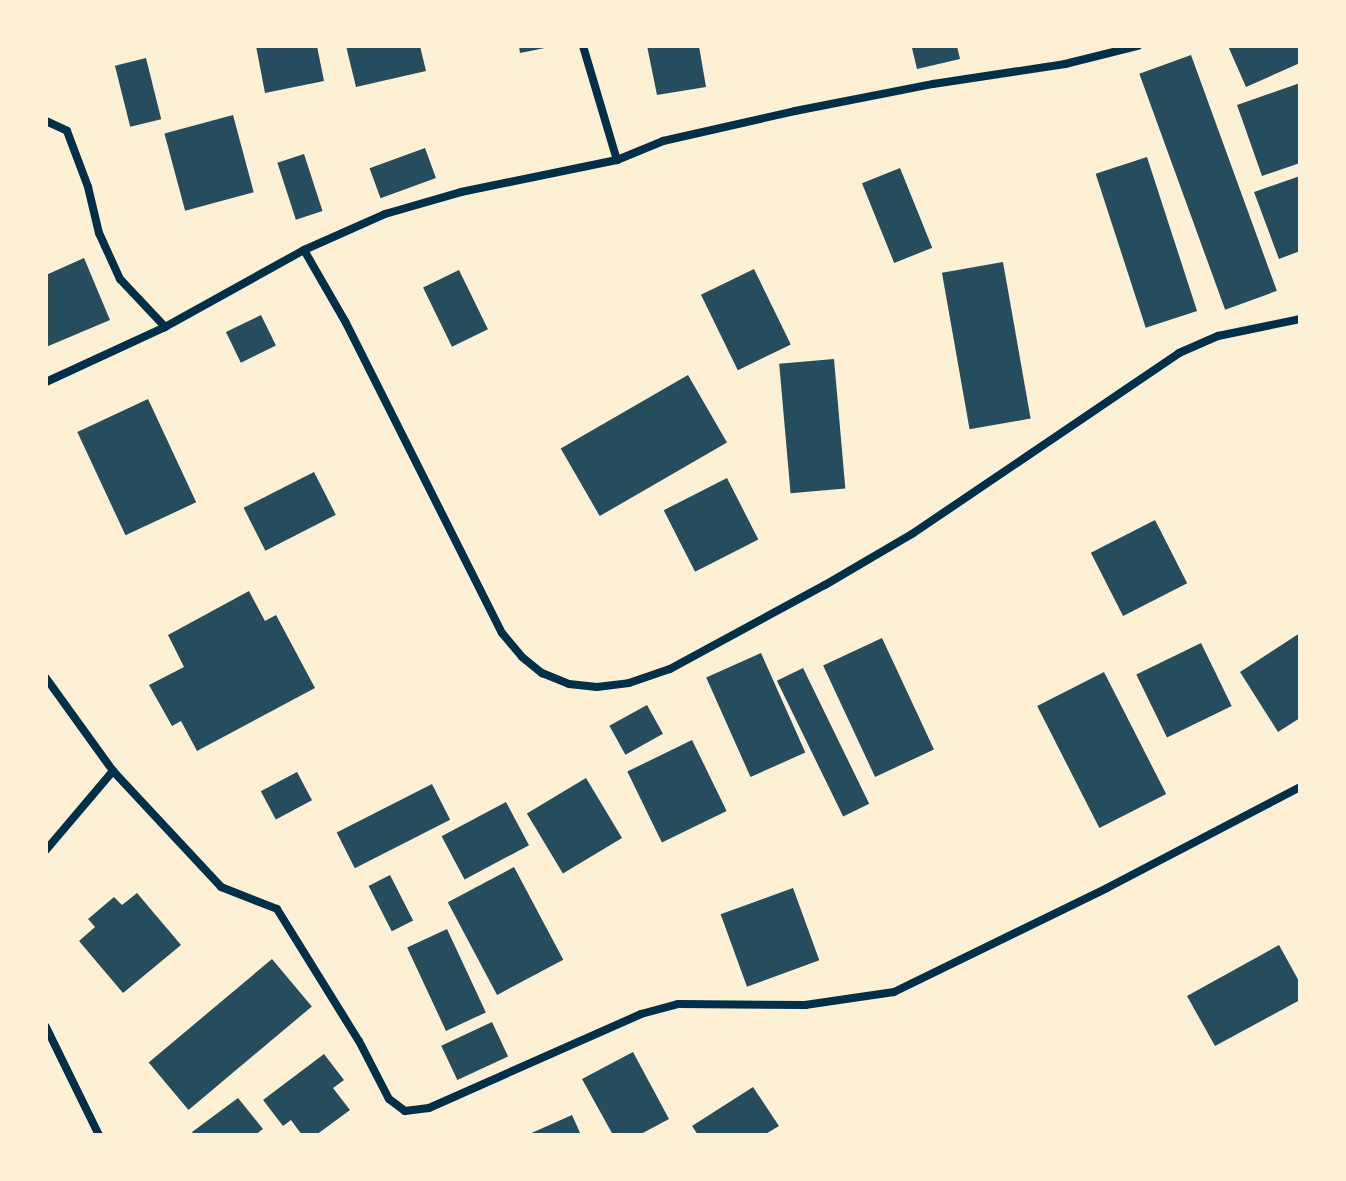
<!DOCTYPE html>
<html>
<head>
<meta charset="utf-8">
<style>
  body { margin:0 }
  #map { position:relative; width:1346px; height:1181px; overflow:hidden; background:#fdf0d5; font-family:Figtree,sans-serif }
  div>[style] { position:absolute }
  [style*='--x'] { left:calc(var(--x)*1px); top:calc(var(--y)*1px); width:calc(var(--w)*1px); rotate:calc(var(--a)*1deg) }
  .building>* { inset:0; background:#264d5e; transform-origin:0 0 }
  .minor>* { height:8px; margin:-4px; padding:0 4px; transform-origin:4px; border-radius:4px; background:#003049 }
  span { translate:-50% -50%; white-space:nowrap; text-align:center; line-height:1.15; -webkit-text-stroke:8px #fdf0d5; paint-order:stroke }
  .frame { position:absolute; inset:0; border:48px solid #fdf0d5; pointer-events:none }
</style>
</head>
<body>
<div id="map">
  <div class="building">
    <i style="clip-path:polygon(256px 46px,317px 46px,324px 81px,265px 93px)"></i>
    <i style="clip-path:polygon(346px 46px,420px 46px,426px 71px,356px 87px)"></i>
    <i style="clip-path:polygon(519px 46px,550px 46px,550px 47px,520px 53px)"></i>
    <i style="clip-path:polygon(647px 46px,699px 46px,706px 87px,657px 95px)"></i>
    <i style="clip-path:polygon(922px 46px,957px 46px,960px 59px,917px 69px,912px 48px)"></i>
    <i style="clip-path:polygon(1228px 46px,1300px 46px,1300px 63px,1246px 87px)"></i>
    <i style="left:1191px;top:55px;width:251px;height:55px;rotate:70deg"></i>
    <i style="left:146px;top:58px;width:63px;height:32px;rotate:76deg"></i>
    <i style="clip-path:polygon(1300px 83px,1300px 163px,1262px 176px,1237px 105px)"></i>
    <i style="left:233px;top:115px;width:80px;height:71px;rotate:75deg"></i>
    <i style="left:425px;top:148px;width:32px;height:59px;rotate:70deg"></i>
    <i style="left:304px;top:154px;width:60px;height:28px;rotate:72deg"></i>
    <i style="left:1147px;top:157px;width:162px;height:54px;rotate:72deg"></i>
    <i style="left:900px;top:168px;width:86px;height:41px;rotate:68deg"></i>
    <i style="clip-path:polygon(1300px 176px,1300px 251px,1279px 259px,1254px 192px)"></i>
    <i style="clip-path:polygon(84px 258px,110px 320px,46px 347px,46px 275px)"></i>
    <i style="left:1003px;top:262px;width:159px;height:62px;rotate:80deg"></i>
    <i style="left:754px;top:269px;width:84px;height:59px;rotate:64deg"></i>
    <i style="left:459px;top:270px;width:66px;height:40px;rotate:64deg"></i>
    <i style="left:261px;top:315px;width:34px;height:39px;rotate:64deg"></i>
    <i style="left:834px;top:359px;width:130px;height:55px;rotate:85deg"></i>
    <i style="left:688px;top:375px;width:78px;height:147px;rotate:60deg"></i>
    <i style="left:148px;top:399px;width:114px;height:78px;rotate:65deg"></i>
    <i style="left:314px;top:472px;width:48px;height:79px;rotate:63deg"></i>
    <i style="left:727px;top:478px;width:69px;height:71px;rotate:63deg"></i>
    <i style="left:1155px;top:520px;width:71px;height:72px;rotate:63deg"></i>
    <i style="clip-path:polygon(249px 591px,265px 621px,276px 615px,315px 688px,197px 751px,181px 721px,172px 726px,149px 685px,184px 667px,168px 635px)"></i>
    <i style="clip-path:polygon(1300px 633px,1300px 718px,1278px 732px,1240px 672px)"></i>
    <i style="left:882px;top:638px;width:123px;height:65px;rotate:65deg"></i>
    <i style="left:1201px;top:643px;width:70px;height:72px;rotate:64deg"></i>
    <i style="left:761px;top:653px;width:109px;height:60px;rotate:66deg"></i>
    <i style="left:803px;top:668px;width:151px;height:29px;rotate:64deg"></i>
    <i style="left:1104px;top:672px;width:137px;height:75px;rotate:63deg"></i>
    <i style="left:647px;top:705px;width:33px;height:43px;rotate:61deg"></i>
    <i style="left:692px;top:740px;width:79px;height:72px;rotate:64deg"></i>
    <i style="left:297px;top:772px;width:32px;height:41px;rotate:62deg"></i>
    <i style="left:586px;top:778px;width:70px;height:69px;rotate:59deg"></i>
    <i style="left:432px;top:784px;width:40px;height:107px;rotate:63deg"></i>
    <i style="left:506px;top:802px;width:49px;height:73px;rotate:62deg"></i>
    <i style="left:514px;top:867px;width:105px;height:75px;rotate:62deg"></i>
    <i style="left:390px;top:875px;width:51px;height:24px;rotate:63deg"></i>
    <i style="left:793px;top:888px;width:77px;height:77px;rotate:70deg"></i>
    <i style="clip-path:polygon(137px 893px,181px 945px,123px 993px,79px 941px,95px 927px,88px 919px,114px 897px,122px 905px)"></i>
    <i style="left:447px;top:929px;width:92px;height:44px;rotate:65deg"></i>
    <i style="clip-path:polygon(1279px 945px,1300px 983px,1300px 1000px,1215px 1046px,1187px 996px)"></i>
    <i style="left:272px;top:959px;width:62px;height:161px;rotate:50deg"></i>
    <i style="left:492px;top:1022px;width:38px;height:56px;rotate:65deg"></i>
    <i style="clip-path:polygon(633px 1052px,669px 1119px,639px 1135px,613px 1135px,582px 1079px)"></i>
    <i style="clip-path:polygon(324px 1054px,344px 1080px,333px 1088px,350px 1110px,316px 1135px,302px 1135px,291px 1120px,283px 1126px,263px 1100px)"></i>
    <i style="clip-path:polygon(753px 1087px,779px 1126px,764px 1135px,698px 1135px,692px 1126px)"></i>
    <i style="clip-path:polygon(238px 1098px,263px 1129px,255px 1135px,194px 1135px,192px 1132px)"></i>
    <i style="clip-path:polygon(572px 1115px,581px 1135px,527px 1135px)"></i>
  </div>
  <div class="minor">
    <i style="--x:583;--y:46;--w:119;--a:73.4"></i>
    <i style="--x:46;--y:121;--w:23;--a:25"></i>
    <i style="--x:67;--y:131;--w:60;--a:69.4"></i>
    <i style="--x:88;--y:187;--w:47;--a:76.6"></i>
    <i style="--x:99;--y:233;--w:51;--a:65.5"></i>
    <i style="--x:120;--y:279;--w:66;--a:46.8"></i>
    <i style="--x:304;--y:250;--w:84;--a:60.1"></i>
    <i style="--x:346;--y:323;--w:347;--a:63.3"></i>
    <i style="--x:502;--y:633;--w:31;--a:50"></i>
    <i style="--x:522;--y:657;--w:26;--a:39"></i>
    <i style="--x:542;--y:673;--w:29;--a:22"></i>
    <i style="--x:569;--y:684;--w:28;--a:6"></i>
    <i style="--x:597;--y:687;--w:32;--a:-7"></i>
    <i style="--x:629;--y:683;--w:43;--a:-18.9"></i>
    <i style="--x:670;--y:669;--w:176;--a:-28.5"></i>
    <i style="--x:825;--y:585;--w:101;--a:-30.4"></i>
    <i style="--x:912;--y:534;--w:323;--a:-34.1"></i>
    <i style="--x:1179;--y:353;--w:43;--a:-23.6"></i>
    <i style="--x:1218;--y:336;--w:84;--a:-11.7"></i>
    <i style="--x:46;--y:382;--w:131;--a:-24.8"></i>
    <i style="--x:165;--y:327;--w:159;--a:-29"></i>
    <i style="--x:304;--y:250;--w:89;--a:-24"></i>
    <i style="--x:385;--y:214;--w:79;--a:-16.1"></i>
    <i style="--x:461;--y:192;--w:159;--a:-11.6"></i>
    <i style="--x:617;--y:160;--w:50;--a:-22.4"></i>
    <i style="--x:663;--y:141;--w:135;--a:-12.8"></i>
    <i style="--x:795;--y:111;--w:141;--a:-11.1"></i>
    <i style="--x:933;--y:84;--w:134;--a:-8.6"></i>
    <i style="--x:1065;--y:64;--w:75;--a:-13.9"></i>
    <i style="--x:46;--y:678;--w:115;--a:54.2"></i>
    <i style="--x:113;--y:771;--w:158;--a:47"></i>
    <i style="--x:221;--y:887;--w:60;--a:21.4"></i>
    <i style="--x:277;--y:909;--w:155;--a:58.2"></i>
    <i style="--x:359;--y:1041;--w:65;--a:62.7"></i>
    <i style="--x:389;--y:1099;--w:20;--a:37"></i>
    <i style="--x:405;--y:1111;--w:24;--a:-7"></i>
    <i style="--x:429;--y:1108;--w:232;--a:-23.9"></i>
    <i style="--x:641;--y:1014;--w:38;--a:-15"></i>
    <i style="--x:678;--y:1004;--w:127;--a:0.5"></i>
    <i style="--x:805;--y:1005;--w:90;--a:-8.3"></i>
    <i style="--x:894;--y:992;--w:237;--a:-26"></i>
    <i style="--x:1107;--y:888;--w:218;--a:-27.6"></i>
    <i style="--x:46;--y:850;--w:104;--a:-49.7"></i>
    <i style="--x:46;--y:1027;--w:120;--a:63.9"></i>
  </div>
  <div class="frame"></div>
</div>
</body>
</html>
